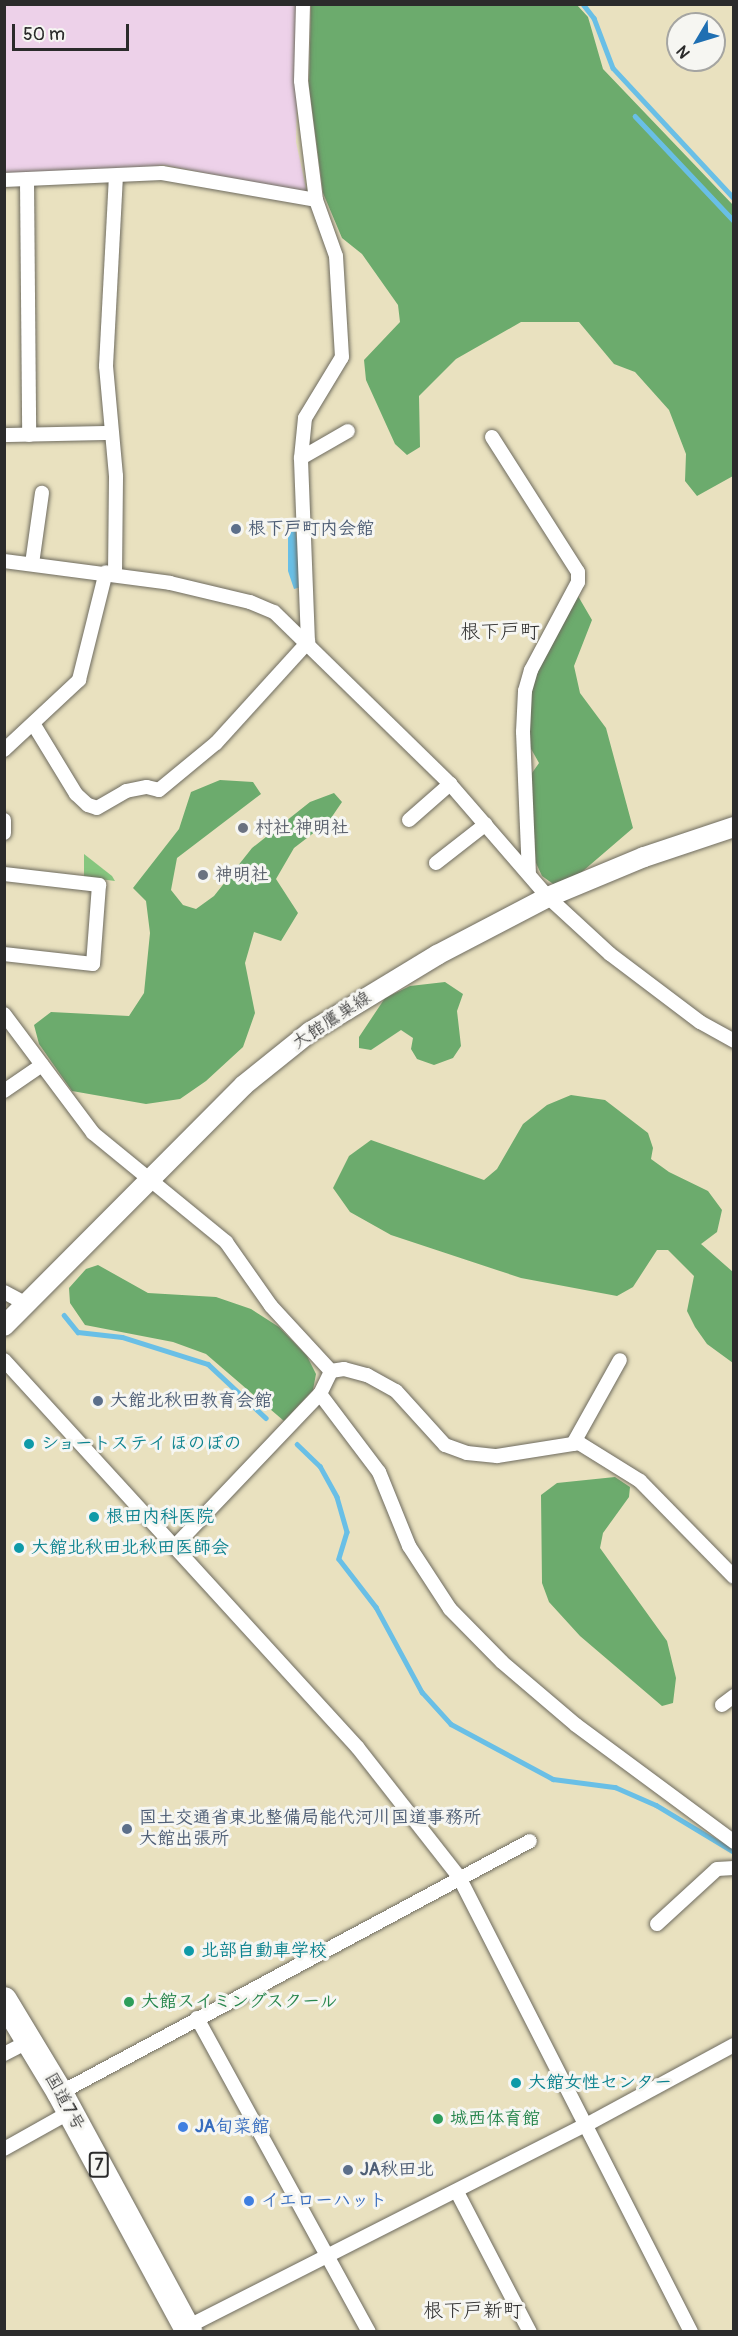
<!DOCTYPE html>
<html>
<head>
<meta charset="utf-8">
<style>
  body { margin:0 }
  #map { position:relative; width:738px; height:2336px; overflow:hidden; background:#e9e1bf; font-family:Pangolin,"Klee One",sans-serif }
  div>[style] { position:absolute }
  [style*='--x'] { left:calc(var(--x)*1px); top:calc(var(--y)*1px); width:calc(var(--w)*1px); rotate:calc(var(--a)*1deg) }
  .built>* { inset:0; background:#edd1e9 }
  .green>* { inset:0; background:#86c67e }
  .forest>* { inset:0; background:#6cab6d }
  .water>* { inset:0; background:#69bfe6 }
  .stream>* { height:4.5px; margin:-2.25px; padding:0 2.25px; transform-origin:2.25px; border-radius:2.25px; background:#69bfe6 }
  .roads { filter:drop-shadow(0 0 2px #6e6b5f) drop-shadow(0 0 2px #6e6b5f) }
  .street>* { height:14px; margin:-7px; padding:0 7px; transform-origin:7px; border-radius:7px; background:#fff }
  .secondary>* { height:20px; margin:-10px; padding:0 10px; transform-origin:10px; border-radius:10px; background:#fff }
  .highway>* { height:26px; margin:-13px; padding:0 13px; transform-origin:13px; border-radius:13px; background:#fff }
  .dots>* { width:16px; height:16px; translate:-50% -50%; box-sizing:border-box; border:3px solid #f6f6f2; border-radius:50% }
  span { translate:-50% -50%; white-space:nowrap; text-align:center; line-height:1.15; -webkit-text-stroke:6px #f6f6f2; paint-order:stroke }
  .shield-label span { padding:2px 4px; background:#f6f6f2; border:2px solid; border-radius:4px; -webkit-text-stroke-width:0 }
  .shield-label { font-size:16px; color:#2b2b2b; font-weight:700 }
  .service-label { font-size:18px; color:#4e5e75; font-weight:700 }
  .left { translate:0 -50%; text-align:left }
  .worship-label { font-size:18px; color:#5b616d; font-weight:700 }
  .street-label { font-size:18px; color:#2b2b2b }
  .culture-label { font-size:18px; color:#0d838f; font-weight:700 }
  .leisure-label { font-size:18px; color:#27864d; font-weight:700 }
  .shop-label { font-size:18px; color:#366cbe; font-weight:700 }
  .neighbourhood-label { font-size:20px; color:#2b2b2b }
  .frame { position:absolute; inset:0; border:6px solid #2b2b2b; pointer-events:none }
  .north { position:absolute; left:666px; top:12px; width:60px; height:60px; box-sizing:border-box; background:#f6f6f2; border:2px solid #a5a5a2; border-radius:50%; rotate:232deg; font-size:16px; font-weight:700; line-height:24px; text-align:center; color:#2b2b2b }
  .north::after { content:''; display:block; margin:auto; width:21px; height:27px; background:#1f6fb2; clip-path:polygon(50% 0,100% 100%,50% 72%,0 100%) }
  .scale { position:absolute; left:12px; top:24px; width:117px; height:27px; box-sizing:border-box; border:3px solid #2b2b2b; border-top:0; padding-left:8px; font-size:18px; line-height:21px; white-space:nowrap; color:#2b2b2b; -webkit-text-stroke:4px #f6f6f2; paint-order:stroke }
</style>
</head>
<body>
<div id="map">
  <div class="built">
    <i style="clip-path:polygon(5px 5px,299px 5px,296px 142px,307px 193px,164px 165px,55px 176px,5px 174px)"></i>
  </div>
  <div class="green">
    <i style="clip-path:polygon(84px 854px,112px 876px,115px 881px,84px 877px)"></i>
  </div>
  <div class="forest">
    <i style="clip-path:polygon(311px 5px,577px 5px,588px 17px,603px 69px,733px 205px,733px 476px,697px 496px,685px 481px,686px 454px,669px 410px,635px 372px,614px 364px,579px 322px,521px 322px,456px 359px,419px 396px,420px 447px,407px 455px,395px 444px,366px 380px,364px 360px,400px 322px,398px 305px,362px 254px,342px 238px,323px 193px,309px 86px)"></i>
    <i style="clip-path:polygon(578px 596px,592px 620px,574px 666px,580px 693px,606px 728px,633px 828px,576px 877px,556px 886px,542px 876px,536px 863px,531px 787px,532px 773px,539px 763px,530px 747px,529px 693px,536px 669px)"></i>
    <i style="clip-path:polygon(220px 780px,253px 782px,261px 794px,177px 858px,171px 890px,183px 905px,196px 909px,214px 896px,252px 848px,310px 802px,334px 793px,342px 802px,329px 821px,294px 848px,276px 879px,298px 913px,281px 941px,254px 932px,245px 963px,255px 1013px,243px 1047px,206px 1081px,180px 1099px,146px 1104px,72px 1091px,39px 1044px,34px 1025px,51px 1012px,129px 1016px,144px 993px,150px 933px,146px 901px,133px 888px,179px 829px,191px 792px)"></i>
    <i style="clip-path:polygon(445px 982px,463px 994px,457px 1011px,461px 1046px,453px 1058px,434px 1065px,417px 1059px,411px 1049px,413px 1038px,401px 1030px,371px 1050px,359px 1048px,359px 1037px,385px 998px,410px 986px)"></i>
    <i style="clip-path:polygon(571px 1095px,605px 1100px,648px 1133px,653px 1148px,651px 1159px,669px 1172px,708px 1191px,722px 1210px,717px 1232px,701px 1244px,733px 1272px,733px 1363px,707px 1344px,695px 1327px,687px 1311px,694px 1276px,668px 1250px,657px 1250px,633px 1287px,617px 1296px,521px 1278px,391px 1235px,350px 1212px,333px 1188px,349px 1156px,371px 1140px,484px 1180px,497px 1169px,523px 1124px,547px 1105px)"></i>
    <i style="clip-path:polygon(98px 1265px,148px 1293px,216px 1297px,251px 1309px,279px 1327px,307px 1356px,316px 1374px,313px 1390px,284px 1421px,206px 1354px,173px 1342px,85px 1325px,70px 1303px,69px 1288px,86px 1269px)"></i>
    <i style="clip-path:polygon(615px 1477px,630px 1487px,629px 1497px,603px 1533px,600px 1548px,667px 1641px,676px 1678px,673px 1703px,662px 1706px,580px 1636px,549px 1602px,542px 1583px,541px 1495px,557px 1483px)"></i>
  </div>
  <div class="water">
    <i style="clip-path:polygon(288px 522px,295px 522px,301px 587px,294px 589px,288px 571px)"></i>
  </div>
  <div class="stream">
    <i style="--x:583;--y:4;--w:18;--a:52"></i>
    <i style="--x:594;--y:18;--w:53;--a:69.2"></i>
    <i style="--x:613;--y:68;--w:178;--a:47.1"></i>
    <i style="--x:635;--y:116;--w:144;--a:46.7"></i>
    <i style="--x:64;--y:1315;--w:22;--a:51"></i>
    <i style="--x:78;--y:1332;--w:44;--a:6.5"></i>
    <i style="--x:122;--y:1337;--w:90;--a:17.4"></i>
    <i style="--x:208;--y:1364;--w:79;--a:43"></i>
    <i style="--x:297;--y:1444;--w:32;--a:44"></i>
    <i style="--x:320;--y:1466;--w:35;--a:61"></i>
    <i style="--x:337;--y:1497;--w:36;--a:74"></i>
    <i style="--x:347;--y:1532;--w:28;--a:107"></i>
    <i style="--x:339;--y:1559;--w:61;--a:52.4"></i>
    <i style="--x:376;--y:1607;--w:97;--a:61.6"></i>
    <i style="--x:422;--y:1692;--w:43;--a:47.8"></i>
    <i style="--x:451;--y:1724;--w:116;--a:28.3"></i>
    <i style="--x:553;--y:1779;--w:63;--a:7.4"></i>
    <i style="--x:615;--y:1787;--w:45;--a:23.7"></i>
    <i style="--x:656;--y:1805;--w:91;--a:31.1"></i>
  </div>
  <div class="roads">
    <div class="street">
      <i style="--x:4;--y:180;--w:158;--a:-2.5"></i>
      <i style="--x:162;--y:173;--w:156;--a:9.9"></i>
      <i style="--x:27;--y:181;--w:254;--a:89.5"></i>
      <i style="--x:4;--y:435;--w:106;--a:-1.1"></i>
      <i style="--x:492;--y:437;--w:160;--a:57.5"></i>
      <i style="--x:578;--y:572;--w:10;--a:90"></i>
      <i style="--x:578;--y:582;--w:100;--a:118.1"></i>
      <i style="--x:531;--y:670;--w:22;--a:106"></i>
      <i style="--x:525;--y:691;--w:41;--a:92.8"></i>
      <i style="--x:523;--y:732;--w:142;--a:87.6"></i>
      <i style="--x:301;--y:458;--w:54;--a:-29.9"></i>
      <i style="--x:4;--y:561;--w:167;--a:7.5"></i>
      <i style="--x:170;--y:583;--w:82;--a:13.4"></i>
      <i style="--x:250;--y:602;--w:26;--a:23"></i>
      <i style="--x:274;--y:612;--w:246;--a:44.3"></i>
      <i style="--x:450;--y:784;--w:150;--a:49.1"></i>
      <i style="--x:548;--y:897;--w:84;--a:42.6"></i>
      <i style="--x:610;--y:954;--w:113;--a:37.1"></i>
      <i style="--x:700;--y:1022;--w:39;--a:29"></i>
      <i style="--x:32;--y:564;--w:72;--a:-82"></i>
      <i style="--x:115;--y:574;--w:98;--a:-89.4"></i>
      <i style="--x:116;--y:476;--w:110;--a:-95.2"></i>
      <i style="--x:106;--y:366;--w:189;--a:-87"></i>
      <i style="--x:34;--y:725;--w:81;--a:58.7"></i>
      <i style="--x:76;--y:794;--w:16;--a:43"></i>
      <i style="--x:88;--y:805;--w:9;--a:18"></i>
      <i style="--x:97;--y:808;--w:34;--a:-30"></i>
      <i style="--x:126;--y:791;--w:21;--a:-11"></i>
      <i style="--x:147;--y:787;--w:12;--a:14"></i>
      <i style="--x:159;--y:790;--w:74;--a:-39.5"></i>
      <i style="--x:216;--y:743;--w:137;--a:-47.7"></i>
      <i style="--x:308;--y:642;--w:184;--a:-92.2"></i>
      <i style="--x:301;--y:458;--w:40;--a:-84.3"></i>
      <i style="--x:305;--y:418;--w:71;--a:-58.8"></i>
      <i style="--x:342;--y:357;--w:101;--a:-93.4"></i>
      <i style="--x:336;--y:256;--w:59;--a:-109.7"></i>
      <i style="--x:316;--y:200;--w:120;--a:-97.2"></i>
      <i style="--x:301;--y:81;--w:77;--a:-88.5"></i>
      <i style="--x:4;--y:750;--w:103;--a:-43"></i>
      <i style="--x:79;--y:680;--w:111;--a:-76"></i>
      <i style="--x:4;--y:820;--w:13;--a:90"></i>
      <i style="--x:409;--y:820;--w:55;--a:-41.3"></i>
      <i style="--x:436;--y:863;--w:63;--a:-38"></i>
      <i style="--x:4;--y:874;--w:96;--a:6.6"></i>
      <i style="--x:99;--y:885;--w:79;--a:94.3"></i>
      <i style="--x:93;--y:964;--w:90;--a:-173.6"></i>
      <i style="--x:4;--y:1014;--w:149;--a:53.2"></i>
      <i style="--x:93;--y:1133;--w:172;--a:39.3"></i>
      <i style="--x:226;--y:1242;--w:78;--a:54.9"></i>
      <i style="--x:271;--y:1306;--w:88;--a:47.3"></i>
      <i style="--x:4;--y:1091;--w:46;--a:-34.4"></i>
      <i style="--x:4;--y:1292;--w:26;--a:28"></i>
      <i style="--x:4;--y:1360;--w:525;--a:47.62"></i>
      <i style="--x:358;--y:1748;--w:164;--a:51.9"></i>
      <i style="--x:459;--y:1877;--w:511;--a:62.98"></i>
      <i style="--x:331;--y:1371;--w:13;--a:-9"></i>
      <i style="--x:344;--y:1369;--w:24;--a:15"></i>
      <i style="--x:367;--y:1375;--w:33;--a:29"></i>
      <i style="--x:396;--y:1391;--w:73;--a:47.8"></i>
      <i style="--x:445;--y:1445;--w:23;--a:20"></i>
      <i style="--x:467;--y:1453;--w:30;--a:6"></i>
      <i style="--x:497;--y:1456;--w:83;--a:-9"></i>
      <i style="--x:579;--y:1443;--w:72;--a:31.9"></i>
      <i style="--x:640;--y:1481;--w:134;--a:45.6"></i>
      <i style="--x:320;--y:1394;--w:98;--a:52.9"></i>
      <i style="--x:379;--y:1472;--w:80;--a:67.9"></i>
      <i style="--x:409;--y:1546;--w:75;--a:56.9"></i>
      <i style="--x:450;--y:1609;--w:74;--a:45.5"></i>
      <i style="--x:502;--y:1662;--w:97;--a:40.4"></i>
      <i style="--x:576;--y:1725;--w:197;--a:36.5"></i>
      <i style="--x:573;--y:1444;--w:96;--a:-60.8"></i>
      <i style="--x:175;--y:1546;--w:210;--a:-46.4"></i>
      <i style="--x:320;--y:1394;--w:25;--a:-64"></i>
      <i style="--x:722;--y:1705;--w:15;--a:-37"></i>
      <i style="--x:657;--y:1924;--w:81;--a:-42.5"></i>
      <i style="--x:717;--y:1869;--w:17;--a:-3"></i>
      <i style="--x:197;--y:2018;--w:358;--a:61.3"></i>
      <i style="--x:4;--y:2054;--w:28;--a:-27"></i>
      <i style="--x:60;--y:2093;--w:533;--a:-28.2"></i>
      <i style="--x:4;--y:2149;--w:76;--a:-29.3"></i>
      <i style="--x:457;--y:2192;--w:158;--a:62.5"></i>
      <i style="--x:187;--y:2327;--w:447;--a:-26.9"></i>
      <i style="--x:586;--y:2125;--w:168;--a:-28.4"></i>
    </div>
    <div class="secondary">
      <i style="--x:4;--y:1326;--w:340;--a:-45.1"></i>
      <i style="--x:244;--y:1085;--w:85;--a:-38.8"></i>
      <i style="--x:310;--y:1032;--w:149;--a:-31.2"></i>
      <i style="--x:437;--y:955;--w:125;--a:-27.6"></i>
      <i style="--x:548;--y:897;--w:104;--a:-22.6"></i>
      <i style="--x:644;--y:857;--w:95;--a:-18.4"></i>
    </div>
    <div class="highway">
      <i style="--x:4;--y:2000;--w:109;--a:58.9"></i>
      <i style="--x:60;--y:2093;--w:272;--a:61.6"></i>
    </div>
  </div>
  <div class="dots">
    <i style="left:236px;top:529px;background:#5c6f8a"></i>
    <i style="left:243px;top:828px;background:#6b7280"></i>
    <i style="left:203px;top:875px;background:#6b7280"></i>
    <i style="left:98px;top:1401px;background:#5c6f8a"></i>
    <i style="left:29px;top:1444px;background:#0f9aa8"></i>
    <i style="left:94px;top:1517px;background:#0f9aa8"></i>
    <i style="left:19px;top:1548px;background:#0f9aa8"></i>
    <i style="left:127px;top:1829px;background:#5c6f8a"></i>
    <i style="left:189px;top:1951px;background:#0f9aa8"></i>
    <i style="left:129px;top:2002px;background:#2e9e5b"></i>
    <i style="left:516px;top:2083px;background:#0f9aa8"></i>
    <i style="left:438px;top:2119px;background:#2e9e5b"></i>
    <i style="left:183px;top:2127px;background:#3f7fe0"></i>
    <i style="left:348px;top:2170px;background:#5c6f8a"></i>
    <i style="left:249px;top:2201px;background:#3f7fe0"></i>
  </div>
  <div class="shield-label">
    <span style="left:99px;top:2165px">7</span>
  </div>
  <div class="service-label">
    <span class="left" style="left:248px;top:529px">根下戸町内会館</span>
    <span class="left" style="left:110px;top:1401px">大館北秋田教育会館</span>
    <span class="left" style="left:139px;top:1829px">国土交通省東北整備局能代河川国道事務所<br>大館出張所</span>
    <span class="left" style="left:360px;top:2170px">JA秋田北</span>
  </div>
  <div class="worship-label">
    <span class="left" style="left:255px;top:828px">村社 神明社</span>
    <span class="left" style="left:215px;top:875px">神明社</span>
  </div>
  <div class="street-label">
    <span style="left:332px;top:1021px;rotate:-33deg">大館鷹巣線</span>
    <span style="left:64px;top:2102px;rotate:61deg">国道7号</span>
  </div>
  <div class="culture-label">
    <span class="left" style="left:41px;top:1444px">ショートステイ ほのぼの</span>
    <span class="left" style="left:106px;top:1517px">根田内科医院</span>
    <span class="left" style="left:31px;top:1548px">大館北秋田北秋田医師会</span>
    <span class="left" style="left:201px;top:1951px">北部自動車学校</span>
    <span class="left" style="left:528px;top:2083px">大館女性センター</span>
  </div>
  <div class="leisure-label">
    <span class="left" style="left:141px;top:2002px">大館スイミングスクール</span>
    <span class="left" style="left:450px;top:2119px">城西体育館</span>
  </div>
  <div class="shop-label">
    <span class="left" style="left:195px;top:2127px">JA旬菜館</span>
    <span class="left" style="left:261px;top:2201px">イエローハット</span>
  </div>
  <div class="neighbourhood-label">
    <span style="left:500px;top:631px">根下戸町</span>
    <span style="left:473px;top:2310px">根下戸新町</span>
  </div>
  <div class="frame"></div>
  <div class="north">N</div>
  <div class="scale">50 m</div>
</div>
</body>
</html>
